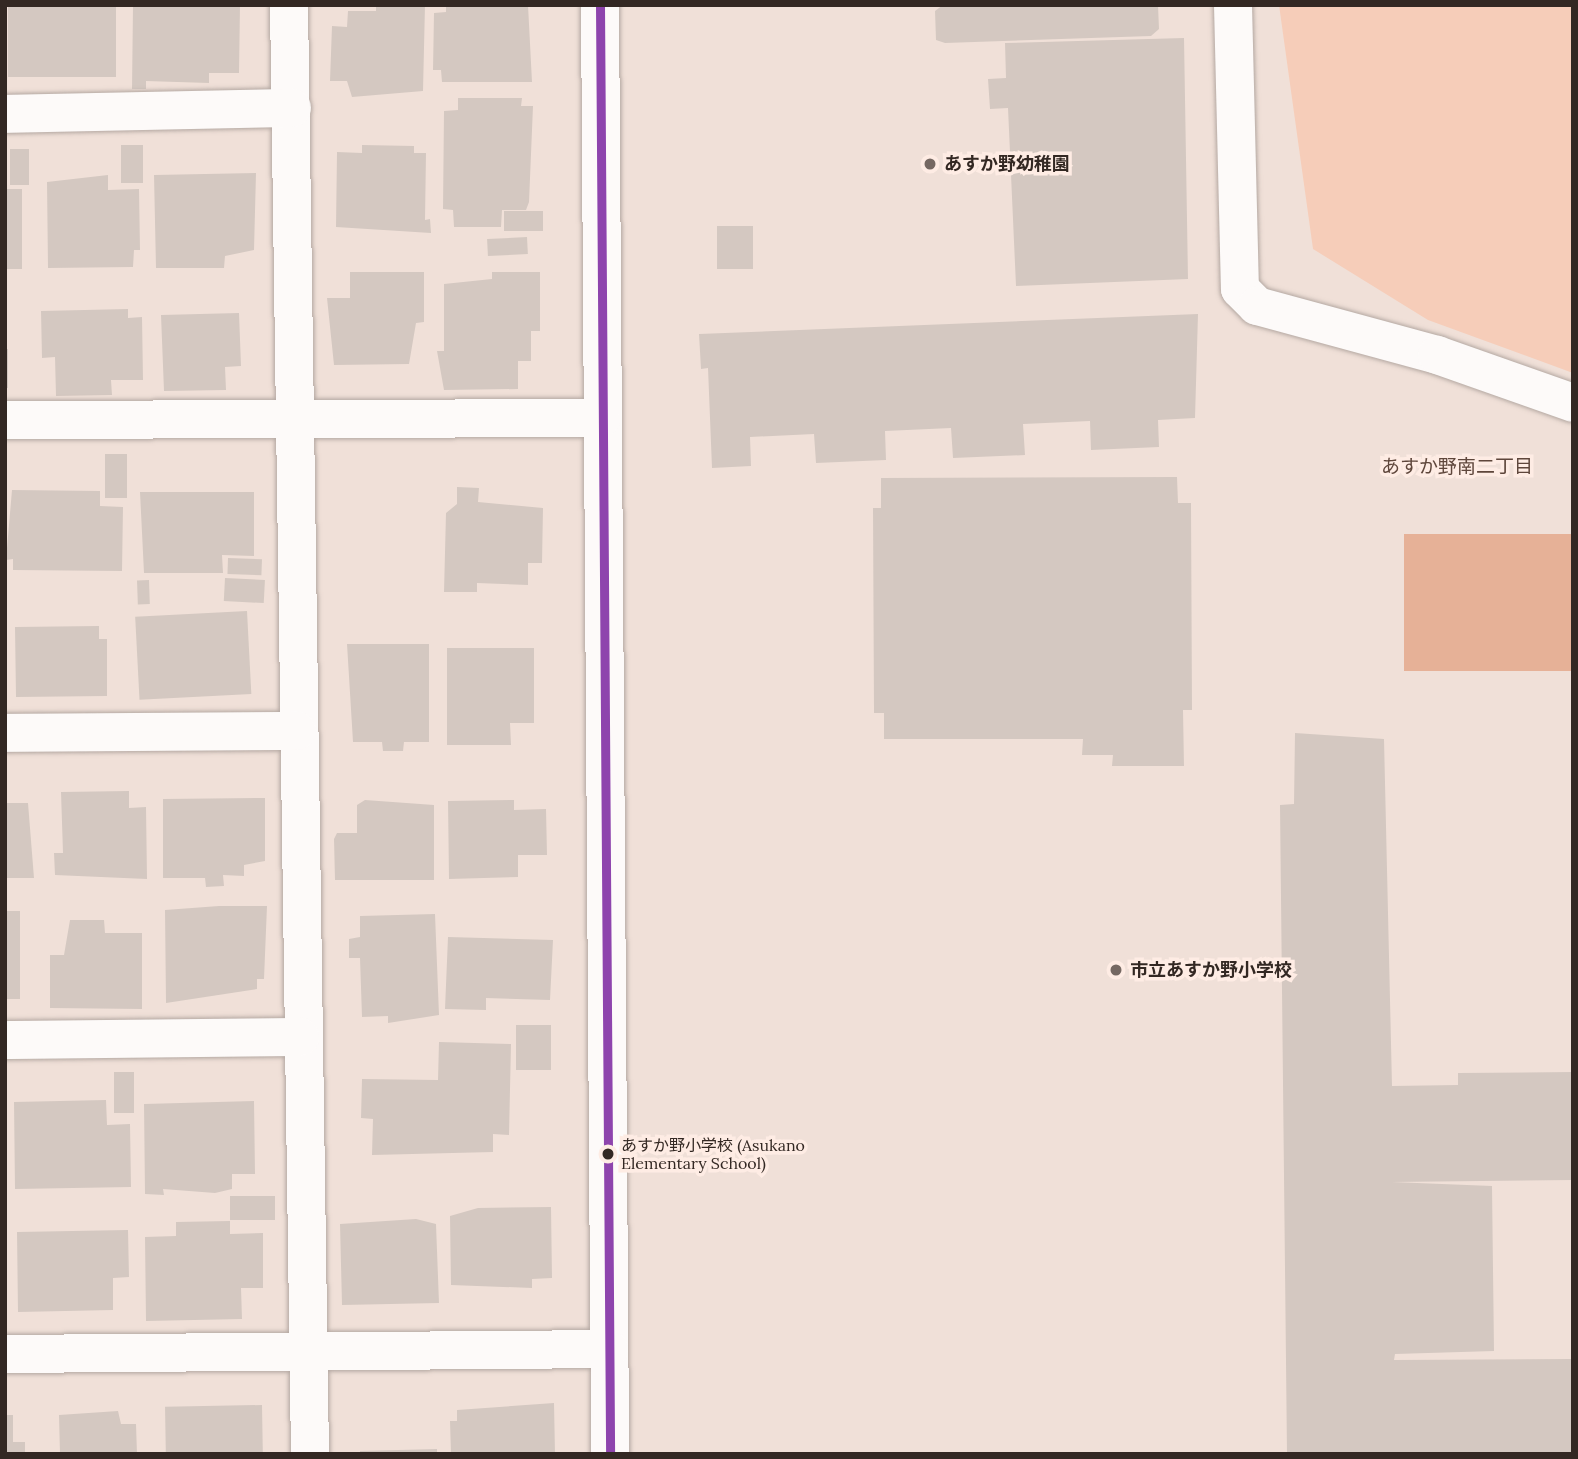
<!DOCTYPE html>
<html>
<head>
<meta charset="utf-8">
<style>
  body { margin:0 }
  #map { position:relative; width:1578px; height:1459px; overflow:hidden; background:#f0e0d8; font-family:Lora,"Noto Sans JP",serif }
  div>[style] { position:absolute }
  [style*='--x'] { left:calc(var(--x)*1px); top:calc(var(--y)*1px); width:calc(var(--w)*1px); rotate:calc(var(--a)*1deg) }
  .green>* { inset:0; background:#f6cdb9 }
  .water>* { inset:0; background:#e6b197; transform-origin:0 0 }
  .building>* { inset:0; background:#d4c8c1; transform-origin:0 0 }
  .roads { filter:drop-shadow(0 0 2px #b4a8a2) drop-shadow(0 0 2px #b4a8a2) }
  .minor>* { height:38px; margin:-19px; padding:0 19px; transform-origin:19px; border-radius:19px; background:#fdfaf9 }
  .bus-1>* { height:9px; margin:-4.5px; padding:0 4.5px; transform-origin:4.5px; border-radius:4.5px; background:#8e44ad }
  .dots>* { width:19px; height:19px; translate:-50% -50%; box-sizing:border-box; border:4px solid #feece4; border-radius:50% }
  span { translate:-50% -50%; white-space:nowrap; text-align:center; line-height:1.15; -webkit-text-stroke:7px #feece4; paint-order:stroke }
  .bus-label { font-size:16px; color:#332823 }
  .left { translate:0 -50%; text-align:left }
  .poi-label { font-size:18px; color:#332823; font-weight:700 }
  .neighbourhood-label { font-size:19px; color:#5e463b }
  .frame { position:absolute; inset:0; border:7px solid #332823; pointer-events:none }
</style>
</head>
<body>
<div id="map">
  <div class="green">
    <i style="clip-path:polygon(1279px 5px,1573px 5px,1573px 373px,1428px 320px,1313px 249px)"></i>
  </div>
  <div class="water">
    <i style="left:1573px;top:534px;width:137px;height:169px;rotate:90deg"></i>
  </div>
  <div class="building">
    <i style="left:8px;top:5px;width:108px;height:72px"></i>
    <i style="clip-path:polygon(240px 5px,239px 73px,209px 73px,209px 83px,146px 81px,146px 89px,132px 89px,133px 6px)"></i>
    <i style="clip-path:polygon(376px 5px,425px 5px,423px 91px,352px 97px,347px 81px,330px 81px,332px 26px,347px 27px,348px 11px,376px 11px)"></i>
    <i style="clip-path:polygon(446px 5px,528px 5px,532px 82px,442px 82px,441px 70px,433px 70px,434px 13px,446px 12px)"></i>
    <i style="clip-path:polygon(943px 5px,1158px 5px,1159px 29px,1151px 36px,945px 43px,936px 40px,935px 11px)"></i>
    <i style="clip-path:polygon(1184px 38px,1188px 279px,1016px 286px,1008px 108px,990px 109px,988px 79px,1006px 78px,1005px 43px)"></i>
    <i style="clip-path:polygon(458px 98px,522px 98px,521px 106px,533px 106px,529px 202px,526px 210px,502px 210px,501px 227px,454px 227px,453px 210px,443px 209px,444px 111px,458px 110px)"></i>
    <i style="left:121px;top:145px;width:22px;height:38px"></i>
    <i style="clip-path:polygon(362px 145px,414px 146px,414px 153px,426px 153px,425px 220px,430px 219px,431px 233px,336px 227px,337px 152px,362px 153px)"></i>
    <i style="left:10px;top:149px;width:19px;height:36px"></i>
    <i style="clip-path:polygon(256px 173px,254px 250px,225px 256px,224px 268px,156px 268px,154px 175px)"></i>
    <i style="clip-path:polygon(108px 175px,108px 190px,139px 189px,140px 250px,134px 250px,133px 267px,48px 268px,47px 182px)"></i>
    <i style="left:5px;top:189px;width:17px;height:80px"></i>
    <i style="left:504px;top:211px;width:39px;height:20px"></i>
    <i style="left:717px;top:226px;width:36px;height:43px"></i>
    <i style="left:527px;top:237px;width:17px;height:40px;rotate:87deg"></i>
    <i style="clip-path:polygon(350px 272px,424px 272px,424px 322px,416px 323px,409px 364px,334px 365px,327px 298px,350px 298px)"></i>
    <i style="clip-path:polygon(492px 272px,540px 272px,540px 331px,531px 331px,531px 361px,518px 361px,518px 389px,444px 390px,437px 351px,444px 351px,444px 284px,492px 279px)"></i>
    <i style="clip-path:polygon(128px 309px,128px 318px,142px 317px,143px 380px,111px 380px,112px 395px,56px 396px,55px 357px,42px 358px,41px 311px)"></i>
    <i style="clip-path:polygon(239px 313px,241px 366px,225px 367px,226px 390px,164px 391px,161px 315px)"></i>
    <i style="clip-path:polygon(1198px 314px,1195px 418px,1158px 420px,1159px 447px,1091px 450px,1090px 421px,1023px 424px,1025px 455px,953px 458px,951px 428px,885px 431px,886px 460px,816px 463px,814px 434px,750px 437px,751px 466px,712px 468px,708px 368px,701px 369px,699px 334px)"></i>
    <i style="left:5px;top:349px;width:3px;height:39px"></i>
    <i style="left:105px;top:454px;width:22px;height:44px"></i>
    <i style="clip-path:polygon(1177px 477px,1178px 503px,1191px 503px,1192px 710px,1183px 710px,1184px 766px,1112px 766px,1113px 755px,1082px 755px,1083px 739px,884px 739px,884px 713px,874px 713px,873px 508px,881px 508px,881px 478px)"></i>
    <i style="clip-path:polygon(457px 487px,479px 488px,478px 502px,543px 508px,542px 563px,528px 563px,528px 585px,477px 583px,477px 592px,444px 592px,446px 513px,457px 504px)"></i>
    <i style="clip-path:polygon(12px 490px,100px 491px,100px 506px,123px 507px,122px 571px,13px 570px,13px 559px,6px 560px)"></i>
    <i style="clip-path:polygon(140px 492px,254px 492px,254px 556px,222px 555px,223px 573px,144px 573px)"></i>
    <i style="left:228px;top:558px;width:34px;height:16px;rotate:2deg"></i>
    <i style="left:225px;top:578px;width:40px;height:23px;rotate:3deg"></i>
    <i style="left:149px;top:580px;width:24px;height:12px;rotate:88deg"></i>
    <i style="left:247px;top:611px;width:83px;height:112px;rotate:87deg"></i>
    <i style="clip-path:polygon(99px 626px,99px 639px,107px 639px,107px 696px,16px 697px,15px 627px)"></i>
    <i style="clip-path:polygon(347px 644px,429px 644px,429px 742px,404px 742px,403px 751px,383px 751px,382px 742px,353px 742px)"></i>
    <i style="clip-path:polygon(447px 648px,534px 648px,534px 723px,510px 723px,511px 745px,447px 745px)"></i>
    <i style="clip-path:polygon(1295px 733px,1384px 739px,1392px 1086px,1458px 1085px,1458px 1073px,1573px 1072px,1573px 1180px,1392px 1182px,1492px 1186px,1494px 1351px,1395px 1354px,1394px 1360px,1573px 1359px,1573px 1454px,1287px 1454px,1280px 805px,1294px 804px)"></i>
    <i style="clip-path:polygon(129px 791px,129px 808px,146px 807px,147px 879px,55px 875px,54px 853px,63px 853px,61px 792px)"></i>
    <i style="clip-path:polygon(265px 798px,265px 861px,244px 865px,244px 876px,223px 875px,224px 886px,206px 887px,205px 878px,163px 878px,163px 799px)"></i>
    <i style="clip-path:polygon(365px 800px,434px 805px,434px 880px,335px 880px,334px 839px,337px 833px,357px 833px,357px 805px)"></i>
    <i style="clip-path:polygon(514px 800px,514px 810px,546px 809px,547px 855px,518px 855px,518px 877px,449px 879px,448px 801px)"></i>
    <i style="clip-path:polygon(5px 803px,28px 803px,34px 878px,5px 878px)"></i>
    <i style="clip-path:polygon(219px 906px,267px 906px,264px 979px,257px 979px,257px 989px,166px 1003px,165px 910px)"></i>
    <i style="left:20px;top:911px;width:88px;height:15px;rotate:90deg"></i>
    <i style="clip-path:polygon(435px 914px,439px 1015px,388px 1023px,388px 1016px,362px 1017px,360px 958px,349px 958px,349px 939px,360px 937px,360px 916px)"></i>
    <i style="clip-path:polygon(70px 920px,104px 920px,105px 933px,142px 933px,142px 1009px,50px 1008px,50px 955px,64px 955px)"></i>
    <i style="clip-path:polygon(448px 937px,553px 940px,550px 1000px,486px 998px,486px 1010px,445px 1009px)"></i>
    <i style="left:551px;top:1025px;width:45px;height:35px;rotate:90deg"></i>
    <i style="clip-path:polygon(439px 1042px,511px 1044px,509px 1135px,493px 1134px,493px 1152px,372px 1155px,373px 1119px,361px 1118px,362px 1079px,438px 1080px)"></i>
    <i style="left:114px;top:1072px;width:20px;height:41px"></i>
    <i style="clip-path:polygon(106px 1100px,107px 1125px,130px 1124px,131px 1187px,15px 1189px,14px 1102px)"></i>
    <i style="clip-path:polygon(254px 1101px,255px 1174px,232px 1174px,232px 1189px,215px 1193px,163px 1189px,164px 1195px,145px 1194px,144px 1104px)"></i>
    <i style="left:230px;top:1196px;width:45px;height:24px"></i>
    <i style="clip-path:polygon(551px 1207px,552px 1278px,532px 1279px,532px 1288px,451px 1285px,450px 1216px,478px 1208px)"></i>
    <i style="clip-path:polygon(416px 1219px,436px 1224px,439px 1303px,342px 1305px,340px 1224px)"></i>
    <i style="clip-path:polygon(230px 1221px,230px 1234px,263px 1233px,263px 1288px,241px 1288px,242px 1319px,146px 1321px,145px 1237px,176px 1236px,176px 1222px)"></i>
    <i style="clip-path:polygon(128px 1230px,129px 1277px,113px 1278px,113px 1310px,18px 1312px,17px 1232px)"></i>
    <i style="clip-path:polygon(554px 1403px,555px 1454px,451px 1454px,450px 1421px,457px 1421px,457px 1410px)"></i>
    <i style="left:262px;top:1405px;width:49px;height:97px;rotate:89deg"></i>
    <i style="clip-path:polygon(118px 1411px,121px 1424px,136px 1424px,137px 1454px,60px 1454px,59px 1415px)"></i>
    <i style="clip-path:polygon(5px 1415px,13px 1415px,13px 1442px,25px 1442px,25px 1454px,5px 1454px)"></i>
    <i style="clip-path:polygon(437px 1449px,437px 1454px,360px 1454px,360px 1451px)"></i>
  </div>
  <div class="roads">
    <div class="minor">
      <i style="--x:289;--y:5;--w:1449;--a:89.17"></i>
      <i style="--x:600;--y:5;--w:1449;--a:89.6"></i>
      <i style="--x:1233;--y:5;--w:284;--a:88.6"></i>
      <i style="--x:1240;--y:289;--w:24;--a:45"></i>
      <i style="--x:1257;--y:306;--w:187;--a:15.2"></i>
      <i style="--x:1437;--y:355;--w:144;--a:19.4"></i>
      <i style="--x:5;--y:114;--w:287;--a:-1.2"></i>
      <i style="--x:5;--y:420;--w:596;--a:-0.19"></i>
      <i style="--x:5;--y:733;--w:292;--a:-0.4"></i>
      <i style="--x:5;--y:1040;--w:295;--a:-0.6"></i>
      <i style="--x:5;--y:1354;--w:604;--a:-0.47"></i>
    </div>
  </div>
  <div class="bus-1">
    <i style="--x:600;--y:5;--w:1449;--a:89.6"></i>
  </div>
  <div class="dots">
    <i style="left:930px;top:164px;background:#756862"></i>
    <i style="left:1116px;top:970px;background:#756862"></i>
    <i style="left:608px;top:1154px;background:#332823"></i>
  </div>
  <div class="bus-label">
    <span class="left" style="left:621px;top:1154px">あすか野小学校 (Asukano<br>Elementary School)</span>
  </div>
  <div class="poi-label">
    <span class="left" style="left:944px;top:164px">あすか野幼稚園</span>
    <span class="left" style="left:1130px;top:970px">市立あすか野小学校</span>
  </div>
  <div class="neighbourhood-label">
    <span style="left:1457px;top:467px">あすか野南二丁目</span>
  </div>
  <div class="frame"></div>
</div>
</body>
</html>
